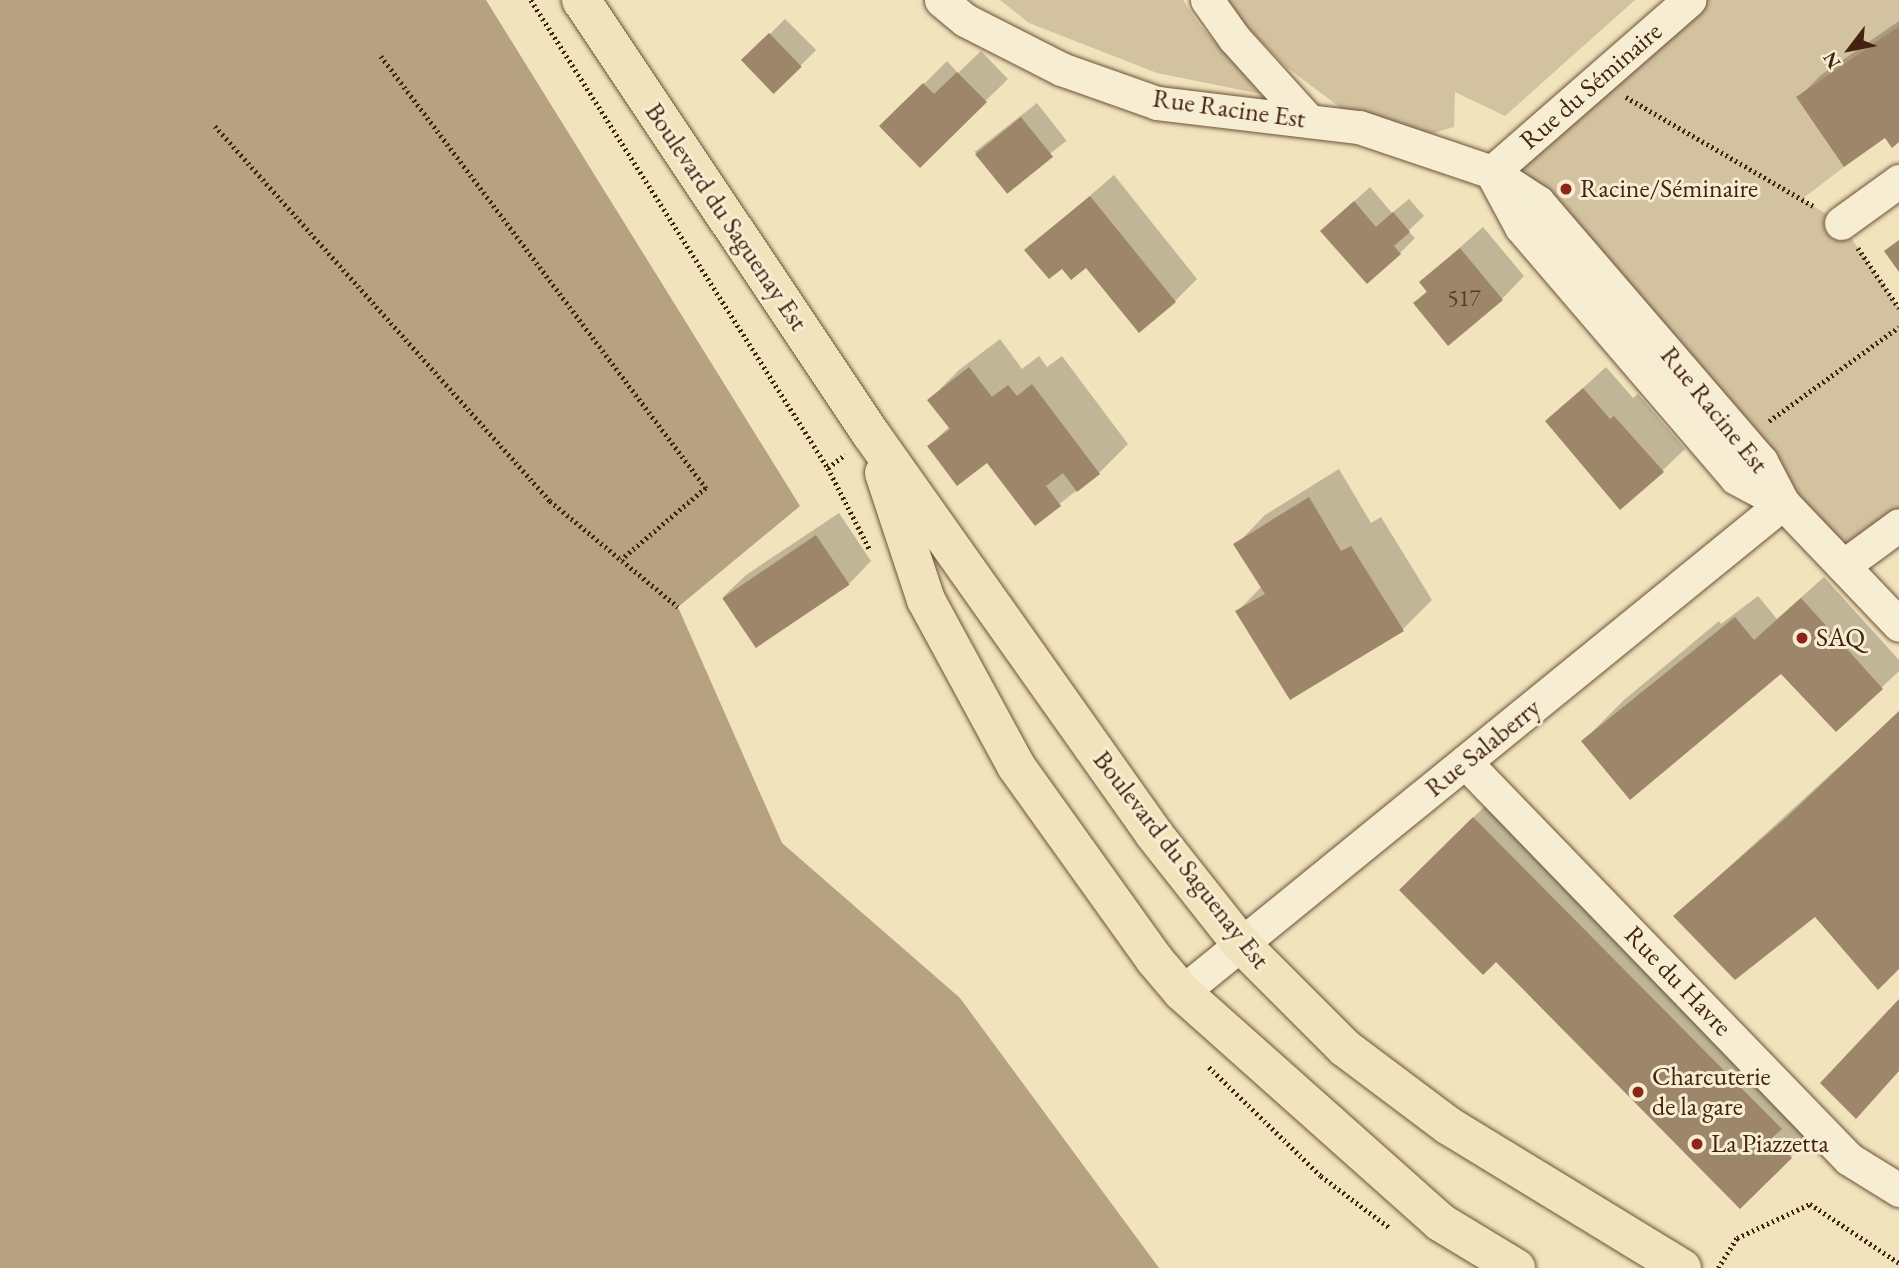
<!DOCTYPE html>
<html>
<head>
<meta charset="utf-8">
<style>
  body { margin:0 }
  #map { position:relative; width:1899px; height:1268px; overflow:hidden; background:#f1e3bc; font-family:"EB Garamond",serif }
  div>[style] { position:absolute }
  [style*='--x'] { left:calc(var(--x)*1px); top:calc(var(--y)*1px); width:calc(var(--w)*1px); rotate:calc(var(--a)*1deg) }
  .green>* { inset:0; background:#d3c29f }
  .water>* { inset:0; background:#b6a181 }
  .shadow>* { inset:0; background:#0003; transform-origin:0 0 }
  .building>* { inset:0; background:#9d8669; transform-origin:0 0 }
  .path>* { height:4.5px; margin-top:-2.25px; transform-origin:0; background:repeating-linear-gradient(90deg,#43220f 0 2px,transparent 0 5.5px) }
  .roads { filter:drop-shadow(0 0 2px #6e523a) drop-shadow(0 0 2px #6e523a) }
  .minor>* { height:33px; margin:-16.5px; padding:0 16.5px; transform-origin:16.5px; border-radius:16.5px; background:#f6edd3 }
  .major>* { height:38px; margin:-19px; padding:0 19px; transform-origin:19px; border-radius:19px; background:#f1e3bc }
  .dots>* { width:19px; height:19px; translate:-50% -50%; box-sizing:border-box; border:4px solid #f6edd3; border-radius:50% }
  span { translate:-50% -50%; white-space:nowrap; text-align:center; line-height:1.15; -webkit-text-stroke:6px #f6edd3; paint-order:stroke }
  .number-label { font-size:23px; color:#5a3b26 }
  .number-label span { -webkit-text-stroke-width:0 }
  .street-label { font-size:26px; color:#43220f }
  .poi-label { font-size:26px; color:#43220f }
  .left { translate:0 -50%; text-align:left }
  .north { position:absolute; left:1815px; top:14px; width:70px; height:70px; -webkit-text-stroke:5px #f6edd3; paint-order:stroke; rotate:238deg; font-size:19px; font-weight:700; line-height:28px; text-align:center; color:#43220f }
  .north::after { content:''; display:block; margin:auto; width:24px; height:32px; background:#43220f; clip-path:polygon(50% 0,100% 100%,50% 72%,0 100%) }
</style>
</head>
<body>
<div id="map">
  <div class="green">
    <i style="clip-path:polygon(1000px 0,1183px 0,1198px 23px,1261px 94px,1157px 73px,1029px 23px)"></i>
    <i style="clip-path:polygon(1221px 0,1635px 0,1505px 116px,1455px 92px,1454px 127px,1430px 134px,1357px 120px,1285px 66px)"></i>
    <i style="clip-path:polygon(1689px 0,1899px 0,1899px 26px,1796px 97px,1844px 167px,1802px 199px,1841px 223px,1899px 308px,1899px 525px,1843px 566px,1492px 173px)"></i>
  </div>
  <div class="water">
    <i style="clip-path:polygon(0 0,486px 0,800px 506px,678px 607px,782px 843px,960px 998px,1159px 1268px,0 1268px)"></i>
  </div>
  <div class="shadow">
    <i style="left:785px;top:19px;width:44px;height:58px;rotate:45deg"></i>
    <i style="clip-path:polygon(1899px 21px,1899px 140px,1798px 98px,1821px 75px)"></i>
    <i style="clip-path:polygon(981px 51px,1008px 79px,920px 165px,882px 126px,947px 61px,958px 73px)"></i>
    <i style="left:1037px;top:103px;width:48px;height:79px;rotate:52deg"></i>
    <i style="clip-path:polygon(1114px 175px,1197px 279px,1175px 301px,1086px 265px,1062px 266px,1027px 250px)"></i>
    <i style="clip-path:polygon(1370px 187px,1392px 213px,1409px 199px,1424px 216px,1408px 231px,1415px 238px,1400px 253px,1338px 216px)"></i>
    <i style="clip-path:polygon(1483px 227px,1524px 276px,1502px 299px,1415px 303px,1428px 290px,1421px 282px)"></i>
    <i style="clip-path:polygon(1000px 339px,1022px 369px,1039px 356px,1047px 367px,1062px 356px,1128px 444px,1099px 473px,1035px 523px,987px 461px,929px 446px,950px 426px,929px 400px,959px 370px)"></i>
    <i style="clip-path:polygon(1606px 367px,1633px 398px,1638px 394px,1685px 449px,1662px 471px,1547px 421px)"></i>
    <i style="clip-path:polygon(1339px 469px,1371px 523px,1381px 517px,1432px 600px,1403px 629px,1237px 612px,1262px 586px,1236px 545px,1265px 515px)"></i>
    <i style="clip-path:polygon(839px 513px,871px 561px,849px 584px,723px 597px,746px 575px)"></i>
    <i style="clip-path:polygon(1824px 577px,1899px 660px,1899px 671px,1881px 688px,1781px 672px,1583px 741px,1624px 700px,1719px 621px,1721px 624px,1758px 596px,1777px 619px)"></i>
    <i style="clip-path:polygon(1899px 712px,1899px 966px,1816px 915px,1675px 916px)"></i>
    <i style="clip-path:polygon(1503px 788px,1820px 1128px,1740px 1207px,1496px 960px,1401px 890px)"></i>
  </div>
  <div class="building">
    <i style="clip-path:polygon(1899px 26px,1899px 142px,1892px 148px,1885px 138px,1844px 167px,1796px 97px)"></i>
    <i style="left:769px;top:33px;width:47px;height:39px;rotate:46deg"></i>
    <i style="clip-path:polygon(957px 72px,987px 102px,920px 168px,879px 126px,923px 83px,934px 94px)"></i>
    <i style="left:1021px;top:117px;width:51px;height:59px;rotate:51deg"></i>
    <i style="clip-path:polygon(1090px 196px,1176px 302px,1139px 333px,1086px 268px,1071px 280px,1062px 269px,1049px 279px,1024px 250px)"></i>
    <i style="clip-path:polygon(1354px 201px,1376px 227px,1393px 212px,1410px 232px,1394px 246px,1401px 254px,1367px 284px,1320px 231px)"></i>
    <i style="clip-path:polygon(1899px 240px,1899px 272px,1884px 251px)"></i>
    <i style="clip-path:polygon(1460px 248px,1503px 300px,1448px 346px,1413px 303px,1427px 292px,1419px 282px)"></i>
    <i style="clip-path:polygon(969px 367px,992px 397px,1008px 385px,1017px 396px,1032px 384px,1100px 474px,1077px 492px,1063px 473px,1046px 486px,1061px 506px,1035px 526px,987px 463px,957px 486px,927px 446px,950px 429px,927px 400px)"></i>
    <i style="clip-path:polygon(1583px 388px,1610px 419px,1614px 416px,1664px 472px,1620px 510px,1545px 421px)"></i>
    <i style="clip-path:polygon(1309px 497px,1341px 551px,1351px 546px,1404px 631px,1290px 700px,1235px 611px,1265px 594px,1233px 544px)"></i>
    <i style="left:816px;top:535px;width:60px;height:113px;rotate:56deg"></i>
    <i style="clip-path:polygon(1801px 598px,1883px 689px,1836px 732px,1781px 674px,1630px 800px,1581px 741px,1735px 617px,1754px 640px)"></i>
    <i style="clip-path:polygon(1899px 711px,1899px 969px,1878px 990px,1815px 917px,1735px 980px,1673px 916px,1787px 817px)"></i>
    <i style="clip-path:polygon(1473px 817px,1782px 1129px,1772px 1138px,1792px 1158px,1740px 1209px,1496px 962px,1483px 975px,1399px 890px)"></i>
    <i style="clip-path:polygon(1899px 999px,1899px 1071px,1856px 1119px,1820px 1083px)"></i>
  </div>
  <div class="path">
    <i style="--x:531;--y:0;--w:554;--a:57.6"></i>
    <i style="--x:828;--y:468;--w:92;--a:62.9"></i>
    <i style="--x:381;--y:56;--w:541;--a:53.05"></i>
    <i style="--x:706;--y:488;--w:111;--a:139.7"></i>
    <i style="--x:1626;--y:97;--w:219;--a:30.2"></i>
    <i style="--x:215;--y:126;--w:503;--a:48.22"></i>
    <i style="--x:550;--y:501;--w:166;--a:39.6"></i>
    <i style="--x:1858;--y:248;--w:73;--a:55.7"></i>
    <i style="--x:1769;--y:421;--w:160;--a:-35.9"></i>
    <i style="--x:828;--y:468;--w:22;--a:-39"></i>
    <i style="--x:1209;--y:1067;--w:156;--a:44.2"></i>
    <i style="--x:1321;--y:1176;--w:86;--a:37"></i>
    <i style="--x:1718;--y:1268;--w:36;--a:-58"></i>
    <i style="--x:1737;--y:1238;--w:81;--a:-25"></i>
    <i style="--x:1810;--y:1204;--w:107;--a:33.5"></i>
  </div>
  <div class="roads">
    <div class="minor">
      <i style="--x:941;--y:0;--w:31;--a:40"></i>
      <i style="--x:965;--y:20;--w:108;--a:27"></i>
      <i style="--x:1061;--y:69;--w:102;--a:19.5"></i>
      <i style="--x:1157;--y:103;--w:203;--a:6.8"></i>
      <i style="--x:1359;--y:127;--w:140;--a:18.7"></i>
      <i style="--x:1492;--y:172;--w:55;--a:33.1"></i>
      <i style="--x:1538;--y:202;--w:342;--a:49.3"></i>
      <i style="--x:1761;--y:461;--w:47;--a:62.4"></i>
      <i style="--x:1783;--y:503;--w:168;--a:46.4"></i>
      <i style="--x:1207;--y:0;--w:47;--a:54.6"></i>
      <i style="--x:1234;--y:38;--w:112;--a:47.9"></i>
      <i style="--x:1492;--y:172;--w:262;--a:-41.1"></i>
      <i style="--x:1493;--y:175;--w:59;--a:61.7"></i>
      <i style="--x:1521;--y:227;--w:330;--a:49.4"></i>
      <i style="--x:1736;--y:478;--w:53;--a:28"></i>
      <i style="--x:1841;--y:223;--w:72;--a:-35.9"></i>
      <i style="--x:1843;--y:566;--w:69;--a:-36.2"></i>
      <i style="--x:1465;--y:762;--w:552;--a:45.95"></i>
      <i style="--x:1849;--y:1159;--w:59;--a:31.8"></i>
      <i style="--x:1182;--y:992;--w:775;--a:-39.13"></i>
    </div>
    <div class="major">
      <i style="--x:581;--y:0;--w:522;--a:56.25"></i>
      <i style="--x:871;--y:434;--w:490;--a:54.7"></i>
      <i style="--x:1154;--y:834;--w:140;--a:51.7"></i>
      <i style="--x:1241;--y:944;--w:147;--a:45"></i>
      <i style="--x:1345;--y:1048;--w:130;--a:36.9"></i>
      <i style="--x:1449;--y:1126;--w:273;--a:31.4"></i>
      <i style="--x:884;--y:473;--w:134;--a:71.7"></i>
      <i style="--x:926;--y:600;--w:189;--a:61.5"></i>
      <i style="--x:1016;--y:766;--w:237;--a:54.4"></i>
      <i style="--x:1154;--y:959;--w:43;--a:49.7"></i>
      <i style="--x:1182;--y:992;--w:346;--a:41.7"></i>
      <i style="--x:1440;--y:1222;--w:89;--a:31.2"></i>
    </div>
  </div>
  <div class="dots">
    <i style="left:1566px;top:189px;background:#8f2418"></i>
    <i style="left:1802px;top:638px;background:#8f2418"></i>
    <i style="left:1638px;top:1092px;background:#8f2418"></i>
    <i style="left:1697px;top:1144px;background:#8f2418"></i>
  </div>
  <div class="number-label">
    <span style="left:1464px;top:298px">517</span>
  </div>
  <div class="street-label">
    <span style="left:1591px;top:86px;rotate:-41deg">Rue du Séminaire</span>
    <span style="left:1229px;top:109px;rotate:8deg">Rue Racine Est</span>
    <span style="left:726px;top:217px;rotate:56deg">Boulevard du Saguenay Est</span>
    <span style="left:1714px;top:410px;rotate:51deg">Rue Racine Est</span>
    <span style="left:1483px;top:748px;rotate:-39deg">Rue Salaberry</span>
    <span style="left:1181px;top:860px;rotate:52deg">Boulevard du Saguenay Est</span>
    <span style="left:1678px;top:981px;rotate:46deg">Rue du Havre</span>
  </div>
  <div class="poi-label">
    <span class="left" style="left:1580px;top:189px">Racine/Séminaire</span>
    <span class="left" style="left:1816px;top:638px">SAQ</span>
    <span class="left" style="left:1652px;top:1092px">Charcuterie<br>de la gare</span>
    <span class="left" style="left:1711px;top:1144px">La Piazzetta</span>
  </div>
  <div class="north">N</div>
</div>
</body>
</html>
